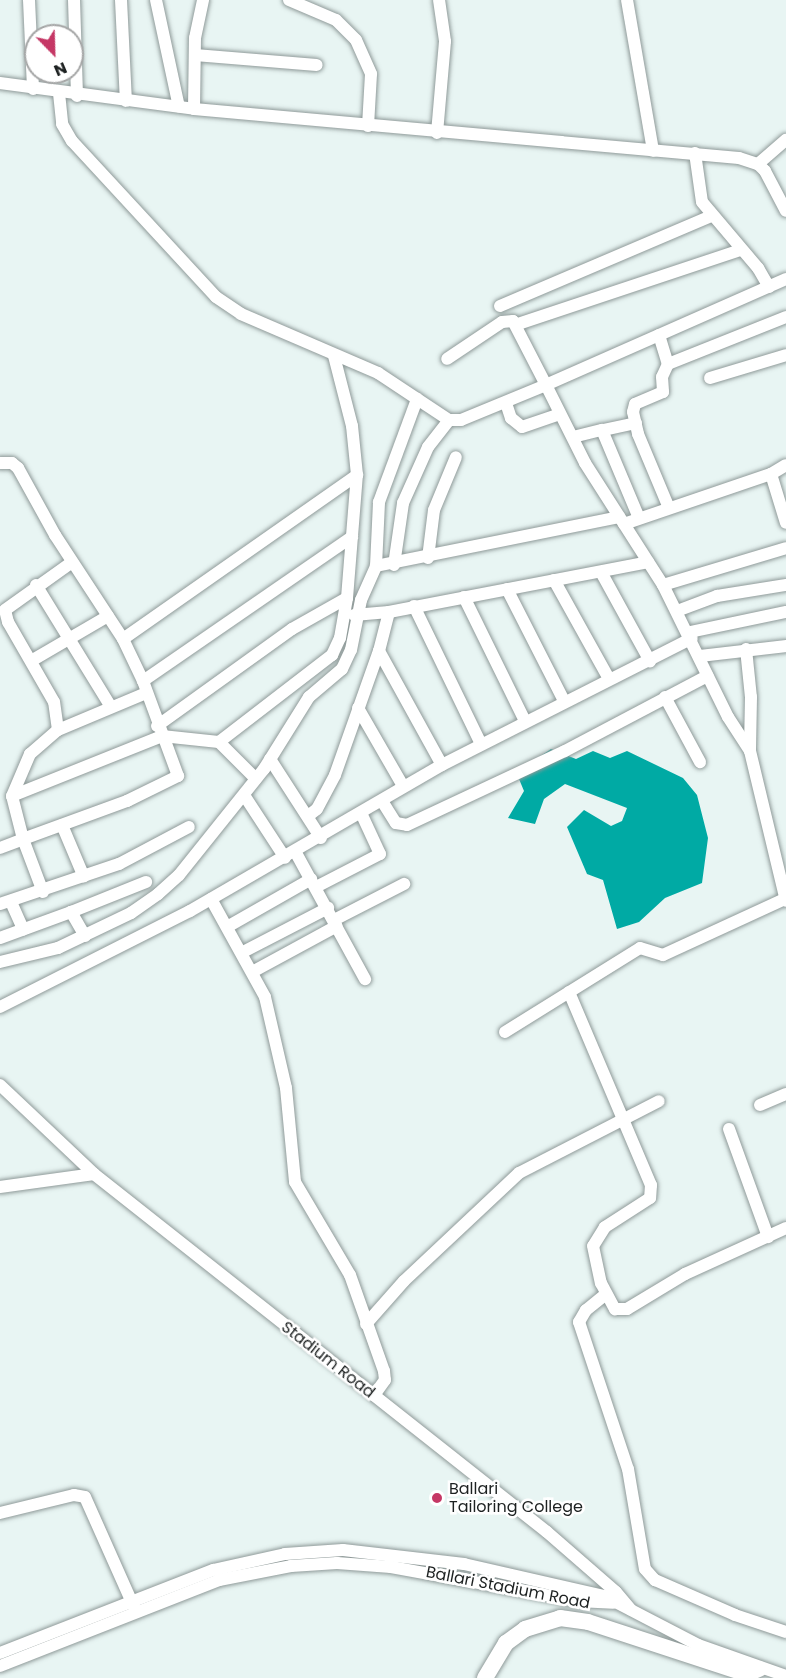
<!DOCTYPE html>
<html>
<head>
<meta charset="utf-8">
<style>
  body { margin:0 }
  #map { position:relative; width:786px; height:1678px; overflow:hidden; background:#e8f5f3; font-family:Poppins,sans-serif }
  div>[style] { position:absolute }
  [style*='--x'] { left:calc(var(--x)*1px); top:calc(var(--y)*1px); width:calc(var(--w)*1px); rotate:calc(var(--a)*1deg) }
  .water>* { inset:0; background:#00aaa4 }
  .roads { filter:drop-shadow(0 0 2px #8f9a99) drop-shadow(0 0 2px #8f9a99) }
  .minor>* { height:12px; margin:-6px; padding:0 6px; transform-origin:6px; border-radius:6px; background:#fff }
  .highway>* { height:16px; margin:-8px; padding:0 8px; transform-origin:8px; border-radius:8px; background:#fff }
  .dots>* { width:16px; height:16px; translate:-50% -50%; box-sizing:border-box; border:3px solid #fff; border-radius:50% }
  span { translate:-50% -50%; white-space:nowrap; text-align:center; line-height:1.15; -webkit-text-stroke:5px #fff; paint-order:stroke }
  .street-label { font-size:16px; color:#1d2121 }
  .poi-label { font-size:16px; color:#1d2121 }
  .left { translate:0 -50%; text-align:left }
  .north { position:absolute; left:24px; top:24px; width:60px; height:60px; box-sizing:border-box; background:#fff; border:2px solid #a5a6a6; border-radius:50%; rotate:157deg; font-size:16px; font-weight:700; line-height:24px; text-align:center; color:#1d2121 }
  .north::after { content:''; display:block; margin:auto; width:21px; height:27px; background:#c53765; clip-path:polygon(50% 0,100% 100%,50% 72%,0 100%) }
</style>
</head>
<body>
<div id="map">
  <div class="water">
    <i style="clip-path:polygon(551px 749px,576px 759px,593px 751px,610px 758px,627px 751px,683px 778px,697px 795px,708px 838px,702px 883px,665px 898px,639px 922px,617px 929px,603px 880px,587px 874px,567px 827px,584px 810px,611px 826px,622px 821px,627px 808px,565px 784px,544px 799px,535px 824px,508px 818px,524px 791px,519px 779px,524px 767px)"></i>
  </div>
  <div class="roads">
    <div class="minor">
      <i style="--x:29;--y:0;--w:89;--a:87.4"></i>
      <i style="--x:74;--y:0;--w:96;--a:88.2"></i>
      <i style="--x:121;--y:0;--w:101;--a:87.2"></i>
      <i style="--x:156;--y:0;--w:109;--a:77.9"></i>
      <i style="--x:289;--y:0;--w:51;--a:23.1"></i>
      <i style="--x:336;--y:20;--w:28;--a:45"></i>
      <i style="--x:356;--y:40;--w:37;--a:66"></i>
      <i style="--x:371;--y:74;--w:52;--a:93.3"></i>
      <i style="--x:627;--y:0;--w:153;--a:80.2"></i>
      <i style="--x:195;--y:55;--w:122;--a:4.7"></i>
      <i style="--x:0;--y:83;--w:196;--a:7.6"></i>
      <i style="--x:194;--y:109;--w:547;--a:5.14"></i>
      <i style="--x:739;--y:158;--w:20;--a:18"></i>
      <i style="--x:758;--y:164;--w:10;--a:45"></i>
      <i style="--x:765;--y:171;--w:45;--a:62.3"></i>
      <i style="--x:59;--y:93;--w:31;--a:84"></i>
      <i style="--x:62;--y:124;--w:20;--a:60"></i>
      <i style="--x:72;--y:141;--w:212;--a:47.3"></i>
      <i style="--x:216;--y:297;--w:30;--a:34"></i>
      <i style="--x:241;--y:314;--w:149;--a:23.3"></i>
      <i style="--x:378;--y:373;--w:85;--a:33.5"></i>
      <i style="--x:449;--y:420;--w:12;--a:0"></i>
      <i style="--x:461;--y:420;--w:92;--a:-22.4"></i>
      <i style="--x:546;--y:385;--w:72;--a:-117.3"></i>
      <i style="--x:513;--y:321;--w:11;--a:175"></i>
      <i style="--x:502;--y:322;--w:66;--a:146.1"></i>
      <i style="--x:194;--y:109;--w:71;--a:-89.2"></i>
      <i style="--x:195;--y:38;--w:39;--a:-78"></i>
      <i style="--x:437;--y:133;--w:92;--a:-85"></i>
      <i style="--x:445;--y:41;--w:41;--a:-98.3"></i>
      <i style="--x:695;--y:153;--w:49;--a:81.9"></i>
      <i style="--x:702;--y:202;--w:87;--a:49.7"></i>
      <i style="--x:758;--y:268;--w:22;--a:60"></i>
      <i style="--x:758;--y:164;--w:37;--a:-41"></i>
      <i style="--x:786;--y:279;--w:262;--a:156.2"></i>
      <i style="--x:546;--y:385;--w:87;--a:63.4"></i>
      <i style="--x:585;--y:463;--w:145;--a:57.4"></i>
      <i style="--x:663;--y:585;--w:147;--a:63.8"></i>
      <i style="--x:728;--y:717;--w:40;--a:57.1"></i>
      <i style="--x:750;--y:751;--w:154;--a:76.5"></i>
      <i style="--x:500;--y:306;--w:229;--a:-23.1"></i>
      <i style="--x:518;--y:324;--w:234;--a:-18.4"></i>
      <i style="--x:659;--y:335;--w:30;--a:73"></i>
      <i style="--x:668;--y:364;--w:14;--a:115"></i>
      <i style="--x:662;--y:377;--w:15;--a:86"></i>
      <i style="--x:663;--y:392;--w:30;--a:157"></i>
      <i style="--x:635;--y:404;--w:8;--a:104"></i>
      <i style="--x:633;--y:412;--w:23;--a:77"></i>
      <i style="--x:638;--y:434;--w:80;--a:67.3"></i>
      <i style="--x:668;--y:364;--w:127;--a:-21.7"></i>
      <i style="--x:710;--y:378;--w:79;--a:-16.8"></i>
      <i style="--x:506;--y:403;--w:16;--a:72"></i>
      <i style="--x:511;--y:418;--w:14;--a:39"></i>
      <i style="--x:522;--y:427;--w:39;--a:-19"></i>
      <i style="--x:636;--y:423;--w:35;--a:168"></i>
      <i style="--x:602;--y:430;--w:95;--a:67.2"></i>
      <i style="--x:573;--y:437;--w:30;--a:-14"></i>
      <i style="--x:0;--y:463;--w:12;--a:0"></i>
      <i style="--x:12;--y:463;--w:8;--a:40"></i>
      <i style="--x:18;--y:468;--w:77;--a:61.1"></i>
      <i style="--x:55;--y:535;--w:124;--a:56.8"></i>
      <i style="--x:123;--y:639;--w:47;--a:64.5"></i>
      <i style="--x:771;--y:474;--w:51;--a:73"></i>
      <i style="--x:624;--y:524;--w:155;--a:-18.8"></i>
      <i style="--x:771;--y:474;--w:17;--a:-31"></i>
      <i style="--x:428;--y:558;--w:48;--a:-82.9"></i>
      <i style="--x:434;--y:510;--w:57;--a:-67.5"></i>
      <i style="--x:394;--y:565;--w:63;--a:-81.7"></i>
      <i style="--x:403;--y:503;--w:61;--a:-65.9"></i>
      <i style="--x:428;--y:447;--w:34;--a:-52"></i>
      <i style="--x:376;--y:566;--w:248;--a:-11.4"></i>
      <i style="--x:601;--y:572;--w:102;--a:61.2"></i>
      <i style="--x:554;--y:580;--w:113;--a:60.9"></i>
      <i style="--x:36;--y:585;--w:143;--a:58.4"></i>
      <i style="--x:663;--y:585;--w:128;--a:-16.7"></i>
      <i style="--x:507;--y:589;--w:126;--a:63"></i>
      <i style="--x:464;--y:597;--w:138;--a:63.8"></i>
      <i style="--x:414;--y:606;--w:153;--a:64.1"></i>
      <i style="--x:677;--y:611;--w:43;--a:-20.6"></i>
      <i style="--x:717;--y:596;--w:70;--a:-9.1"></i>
      <i style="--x:354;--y:615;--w:35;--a:-5"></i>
      <i style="--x:389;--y:612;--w:264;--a:-10.9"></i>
      <i style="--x:690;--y:632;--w:98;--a:-11.8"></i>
      <i style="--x:123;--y:639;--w:286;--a:-35"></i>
      <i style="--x:746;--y:649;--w:48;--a:84.1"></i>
      <i style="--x:751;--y:697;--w:54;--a:91.1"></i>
      <i style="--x:379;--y:651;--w:130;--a:61.1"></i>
      <i style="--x:700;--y:656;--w:87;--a:-6.6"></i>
      <i style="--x:31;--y:661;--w:89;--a:-30.3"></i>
      <i style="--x:665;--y:697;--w:74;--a:61.7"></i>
      <i style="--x:358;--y:708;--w:90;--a:60"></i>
      <i style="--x:157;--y:726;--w:166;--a:-35.7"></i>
      <i style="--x:292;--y:629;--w:63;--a:-29.4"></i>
      <i style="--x:58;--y:730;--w:28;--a:-98"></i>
      <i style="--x:54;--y:702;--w:92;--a:-119.9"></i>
      <i style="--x:8;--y:622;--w:12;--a:-104"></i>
      <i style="--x:5;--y:610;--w:82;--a:-35.6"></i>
      <i style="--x:219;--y:742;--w:52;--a:45"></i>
      <i style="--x:270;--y:759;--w:94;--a:57.2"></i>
      <i style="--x:244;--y:795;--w:75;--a:56.9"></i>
      <i style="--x:12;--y:796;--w:162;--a:-21.8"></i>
      <i style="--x:162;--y:736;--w:57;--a:6"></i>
      <i style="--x:219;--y:742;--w:143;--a:-37.6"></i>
      <i style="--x:332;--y:655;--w:19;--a:-65"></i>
      <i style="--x:340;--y:638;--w:41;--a:-80.1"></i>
      <i style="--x:347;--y:598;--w:123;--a:-85.4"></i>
      <i style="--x:357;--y:475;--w:49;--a:-95.8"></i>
      <i style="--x:352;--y:426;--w:72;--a:-104.4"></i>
      <i style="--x:382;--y:801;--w:26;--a:58"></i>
      <i style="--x:396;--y:823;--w:11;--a:10"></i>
      <i style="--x:407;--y:825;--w:174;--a:-25.1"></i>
      <i style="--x:565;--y:751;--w:161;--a:-27.8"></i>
      <i style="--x:308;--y:816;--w:11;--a:-38"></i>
      <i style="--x:317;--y:809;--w:38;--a:-62"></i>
      <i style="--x:335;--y:775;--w:132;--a:-70.5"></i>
      <i style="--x:379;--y:651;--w:40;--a:-75.6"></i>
      <i style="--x:62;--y:825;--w:56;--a:67.1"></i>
      <i style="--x:0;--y:848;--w:25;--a:-21"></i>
      <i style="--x:23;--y:839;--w:44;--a:-104.3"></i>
      <i style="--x:12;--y:796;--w:46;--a:-66.8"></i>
      <i style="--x:30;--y:754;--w:37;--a:-41"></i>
      <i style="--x:58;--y:730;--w:95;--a:-22.8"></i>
      <i style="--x:296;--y:853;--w:144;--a:61.3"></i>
      <i style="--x:316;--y:887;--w:72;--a:-27.3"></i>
      <i style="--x:380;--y:854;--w:43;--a:-114.8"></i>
      <i style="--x:43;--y:892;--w:57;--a:-110.7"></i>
      <i style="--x:23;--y:839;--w:111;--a:-20.1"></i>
      <i style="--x:127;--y:801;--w:57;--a:-26.1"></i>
      <i style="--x:178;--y:776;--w:101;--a:-110.2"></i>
      <i style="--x:143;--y:681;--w:254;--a:-34.6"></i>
      <i style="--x:211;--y:899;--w:112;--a:61.1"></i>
      <i style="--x:265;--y:997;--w:93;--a:77"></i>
      <i style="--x:286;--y:1088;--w:94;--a:84.5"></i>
      <i style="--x:295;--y:1182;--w:108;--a:59.4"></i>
      <i style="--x:350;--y:1275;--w:102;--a:70.5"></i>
      <i style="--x:384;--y:1371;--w:9;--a:84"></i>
      <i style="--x:385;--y:1380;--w:19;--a:126"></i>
      <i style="--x:11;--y:902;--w:30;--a:66"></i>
      <i style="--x:0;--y:904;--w:126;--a:-18.6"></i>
      <i style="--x:119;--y:864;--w:79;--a:-27.9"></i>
      <i style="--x:334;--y:920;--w:79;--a:-27.2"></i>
      <i style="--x:227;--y:927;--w:97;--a:-29.7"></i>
      <i style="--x:85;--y:936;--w:28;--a:-120"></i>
      <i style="--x:71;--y:912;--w:81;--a:-21.8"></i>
      <i style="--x:0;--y:938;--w:76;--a:-20.1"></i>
      <i style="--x:243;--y:952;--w:96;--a:-27.4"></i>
      <i style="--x:0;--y:962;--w:60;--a:-13.6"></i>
      <i style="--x:58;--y:948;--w:81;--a:-25.6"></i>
      <i style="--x:131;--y:913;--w:33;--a:-35"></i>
      <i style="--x:158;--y:894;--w:28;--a:-42"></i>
      <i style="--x:179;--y:875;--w:136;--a:-51.3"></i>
      <i style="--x:264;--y:769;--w:85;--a:-58"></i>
      <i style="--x:309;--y:697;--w:43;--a:-40.3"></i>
      <i style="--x:342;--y:669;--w:21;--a:-65"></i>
      <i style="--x:351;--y:650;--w:51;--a:-78.7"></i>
      <i style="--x:361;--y:600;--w:37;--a:-66"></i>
      <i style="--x:376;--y:566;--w:64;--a:-87.3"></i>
      <i style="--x:379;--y:502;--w:110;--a:-69.7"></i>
      <i style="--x:254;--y:971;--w:94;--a:-28.5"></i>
      <i style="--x:569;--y:992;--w:210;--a:67"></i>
      <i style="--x:651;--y:1185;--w:13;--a:94"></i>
      <i style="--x:650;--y:1198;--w:54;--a:147.2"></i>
      <i style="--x:605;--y:1227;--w:22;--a:122"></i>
      <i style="--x:593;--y:1246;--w:38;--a:78"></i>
      <i style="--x:601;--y:1283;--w:30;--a:62"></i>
      <i style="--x:615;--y:1309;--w:12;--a:0"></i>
      <i style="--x:627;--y:1309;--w:68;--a:-31.1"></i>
      <i style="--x:685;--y:1274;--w:111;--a:-24.5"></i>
      <i style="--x:0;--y:1007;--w:213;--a:-26.8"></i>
      <i style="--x:190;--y:911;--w:291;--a:-30.1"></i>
      <i style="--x:442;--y:765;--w:280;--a:-26.9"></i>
      <i style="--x:505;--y:1032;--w:159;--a:-31.9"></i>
      <i style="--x:640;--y:948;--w:24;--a:17"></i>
      <i style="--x:663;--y:955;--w:134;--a:-24.7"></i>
      <i style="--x:0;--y:1085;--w:129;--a:43.4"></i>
      <i style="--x:760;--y:1105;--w:28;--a:-23"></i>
      <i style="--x:729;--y:1129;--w:115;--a:70.1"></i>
      <i style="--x:0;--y:1187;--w:95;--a:-7.9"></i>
      <i style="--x:94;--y:1174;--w:577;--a:38.32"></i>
      <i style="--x:547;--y:1532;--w:91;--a:41"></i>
      <i style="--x:616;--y:1592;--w:23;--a:50"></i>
      <i style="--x:606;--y:1294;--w:26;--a:141"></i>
      <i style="--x:586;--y:1310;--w:14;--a:120"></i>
      <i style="--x:579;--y:1322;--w:155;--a:71.6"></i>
      <i style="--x:628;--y:1469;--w:101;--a:80.4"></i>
      <i style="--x:645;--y:1569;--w:15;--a:48"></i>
      <i style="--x:655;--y:1580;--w:87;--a:23.6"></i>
      <i style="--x:735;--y:1615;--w:54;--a:18.4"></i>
      <i style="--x:366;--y:1324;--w:57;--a:-48.5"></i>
      <i style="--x:404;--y:1281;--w:158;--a:-43.2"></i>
      <i style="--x:519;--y:1173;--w:157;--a:-27.2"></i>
      <i style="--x:0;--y:1513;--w:76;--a:-13.7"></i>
      <i style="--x:74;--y:1495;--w:11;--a:10"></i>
      <i style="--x:85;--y:1497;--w:120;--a:66"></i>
      <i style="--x:0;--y:1653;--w:229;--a:-21.3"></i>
      <i style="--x:213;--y:1570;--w:74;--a:-12.5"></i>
      <i style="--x:285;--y:1554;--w:58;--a:-3.9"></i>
      <i style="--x:343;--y:1550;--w:122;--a:6.6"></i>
      <i style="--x:464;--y:1564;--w:144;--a:12.9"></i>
      <i style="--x:604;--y:1596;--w:106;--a:27.5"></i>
      <i style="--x:698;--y:1645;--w:93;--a:19.4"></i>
      <i style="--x:0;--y:1666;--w:235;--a:-21.4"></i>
      <i style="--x:219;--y:1580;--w:73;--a:-11"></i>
      <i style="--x:291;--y:1566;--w:46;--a:-3.7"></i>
      <i style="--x:337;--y:1563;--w:54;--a:4.2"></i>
      <i style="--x:391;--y:1567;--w:190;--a:10.3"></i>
      <i style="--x:578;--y:1601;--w:35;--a:3"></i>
    </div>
    <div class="highway">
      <i style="--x:485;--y:1678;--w:41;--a:-59"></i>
      <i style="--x:506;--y:1643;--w:24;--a:-36"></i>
      <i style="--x:525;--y:1629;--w:37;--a:-17"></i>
      <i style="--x:560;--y:1618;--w:28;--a:8"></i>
      <i style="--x:588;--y:1622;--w:167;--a:18.1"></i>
      <i style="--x:747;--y:1674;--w:13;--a:-23"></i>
    </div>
  </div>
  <div class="dots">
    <i style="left:437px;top:1498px;background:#c53765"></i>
  </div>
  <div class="street-label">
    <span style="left:328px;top:1360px;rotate:38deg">Stadium Road</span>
    <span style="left:508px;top:1588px;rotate:11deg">Ballari Stadium Road</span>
  </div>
  <div class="poi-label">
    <span class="left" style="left:449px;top:1498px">Ballari<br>Tailoring College</span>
  </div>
  <div class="north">N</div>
</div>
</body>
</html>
